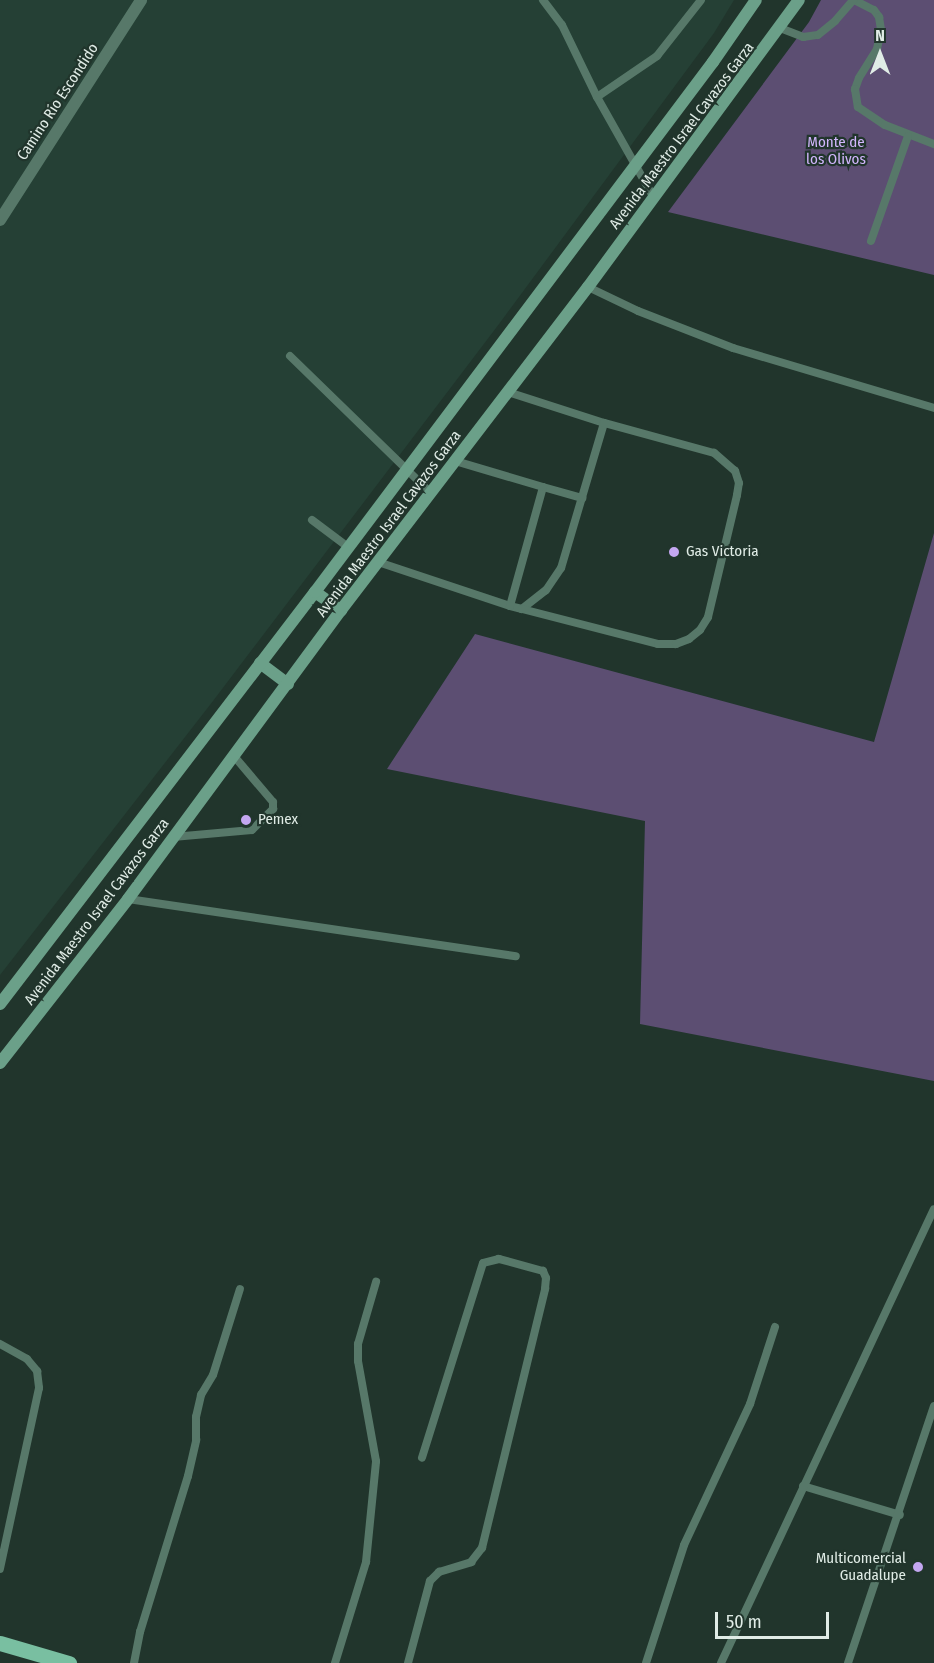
<!DOCTYPE html>
<html>
<head>
<meta charset="utf-8">
<style>
  body { margin:0 }
  #map { position:relative; width:934px; height:1663px; overflow:hidden; background:#21352c; font-family:"Fira Sans Condensed",sans-serif }
  div>[style] { position:absolute }
  [style*='--x'] { left:calc(var(--x)*1px); top:calc(var(--y)*1px); width:calc(var(--w)*1px); rotate:calc(var(--a)*1deg) }
  .built>* { inset:0; background:#254035 }
  .green>* { inset:0; background:#5c4e72 }
  .service>* { height:8px; margin:-4px; padding:0 4px; transform-origin:4px; border-radius:4px; background:#577869 }
  .minor>* { height:12px; margin:-6px; padding:0 6px; transform-origin:6px; border-radius:6px; background:#577869 }
  .secondary>* { height:12px; margin:-6px; padding:0 6px; transform-origin:6px; border-radius:6px; background:#6ba089 }
  .primary>* { height:15px; margin:-7.5px; padding:0 7.5px; transform-origin:7.5px; border-radius:7.5px; background:#79bfa1 }
  .dots>* { width:16px; height:16px; translate:-50% -50%; box-sizing:border-box; border:3px solid #21352c; border-radius:50% }
  span { translate:-50% -50%; white-space:nowrap; text-align:center; line-height:1.15; -webkit-text-stroke:4.5px #21352c; paint-order:stroke }
  .street-label { font-size:15px; color:#e0ece6 }
  .park-label { font-size:15px; color:#d2b6fd }
  .poi-label { font-size:15px; color:#e0ece6 }
  .left { translate:0 -50%; text-align:left }
  .right { translate:-100% -50%; text-align:right }
  .north { position:absolute; left:850px; top:24px; width:60px; height:60px; -webkit-text-stroke:4px #21352c; paint-order:stroke; rotate:0deg; font-size:16px; font-weight:700; line-height:24px; text-align:center; color:#e0ece6 }
  .north::after { content:''; display:block; margin:auto; width:21px; height:27px; background:#e0ece6; clip-path:polygon(50% 0,100% 100%,50% 72%,0 100%) }
  .scale { position:absolute; left:715px; top:1612px; width:114px; height:27px; box-sizing:border-box; border:3px solid #e0ece6; border-top:0; padding-left:8px; font-size:18px; line-height:21px; white-space:nowrap; color:#e0ece6; -webkit-text-stroke:4px #21352c; paint-order:stroke }
</style>
</head>
<body>
<div id="map">
  <div class="built">
    <i style="clip-path:polygon(0 0,734px 0,714px 33px,499px 324px,213px 701px,0 975px)"></i>
  </div>
  <div class="green">
    <i style="clip-path:polygon(821px 0,934px 0,934px 275px,668px 212px,809px 22px)"></i>
    <i style="clip-path:polygon(934px 533px,934px 1081px,640px 1024px,645px 821px,387px 769px,475px 634px,874px 742px)"></i>
  </div>
  <div class="service">
    <i style="--x:543;--y:0;--w:31;--a:53"></i>
    <i style="--x:562;--y:25;--w:80;--a:64.1"></i>
    <i style="--x:597;--y:97;--w:116;--a:60.6"></i>
    <i style="--x:854;--y:0;--w:22;--a:27"></i>
    <i style="--x:874;--y:10;--w:9;--a:54"></i>
    <i style="--x:879;--y:17;--w:13;--a:81"></i>
    <i style="--x:881;--y:30;--w:19;--a:102"></i>
    <i style="--x:877;--y:49;--w:34;--a:122"></i>
    <i style="--x:859;--y:78;--w:12;--a:110"></i>
    <i style="--x:855;--y:89;--w:18;--a:81"></i>
    <i style="--x:858;--y:107;--w:32;--a:34"></i>
    <i style="--x:885;--y:125;--w:53;--a:21.2"></i>
    <i style="--x:780;--y:28;--w:25;--a:21"></i>
    <i style="--x:803;--y:37;--w:15;--a:-8"></i>
    <i style="--x:818;--y:35;--w:22;--a:-39"></i>
    <i style="--x:835;--y:21;--w:28;--a:-49"></i>
    <i style="--x:597;--y:97;--w:73;--a:-34.3"></i>
    <i style="--x:657;--y:56;--w:71;--a:-51.8"></i>
    <i style="--x:871;--y:241;--w:111;--a:-70.6"></i>
    <i style="--x:588;--y:287;--w:55;--a:25.6"></i>
    <i style="--x:638;--y:311;--w:102;--a:21.3"></i>
    <i style="--x:733;--y:348;--w:210;--a:16.6"></i>
    <i style="--x:290;--y:356;--w:197;--a:44.2"></i>
    <i style="--x:508;--y:392;--w:101;--a:17.9"></i>
    <i style="--x:604;--y:423;--w:151;--a:106.5"></i>
    <i style="--x:561;--y:568;--w:27;--a:124"></i>
    <i style="--x:546;--y:590;--w:31;--a:142"></i>
    <i style="--x:522;--y:609;--w:12;--a:-166"></i>
    <i style="--x:543;--y:487;--w:41;--a:15.8"></i>
    <i style="--x:312;--y:520;--w:45;--a:36.9"></i>
    <i style="--x:378;--y:562;--w:139;--a:18.4"></i>
    <i style="--x:510;--y:606;--w:123;--a:-74.5"></i>
    <i style="--x:543;--y:487;--w:92;--a:-163.5"></i>
    <i style="--x:522;--y:609;--w:140;--a:14.4"></i>
    <i style="--x:658;--y:644;--w:18;--a:0"></i>
    <i style="--x:676;--y:644;--w:14;--a:-21"></i>
    <i style="--x:689;--y:639;--w:14;--a:-39"></i>
    <i style="--x:700;--y:630;--w:15;--a:-58"></i>
    <i style="--x:708;--y:617;--w:125;--a:-76.6"></i>
    <i style="--x:737;--y:495;--w:12;--a:-81"></i>
    <i style="--x:739;--y:483;--w:13;--a:-108"></i>
    <i style="--x:735;--y:471;--w:28;--a:-139"></i>
    <i style="--x:714;--y:453;--w:114;--a:-164.7"></i>
    <i style="--x:173;--y:837;--w:79;--a:-5.1"></i>
    <i style="--x:252;--y:830;--w:30;--a:-45"></i>
    <i style="--x:273;--y:809;--w:7;--a:-90"></i>
    <i style="--x:273;--y:802;--w:60;--a:-130.3"></i>
    <i style="--x:128;--y:899;--w:392;--a:8.4"></i>
    <i style="--x:0;--y:1344;--w:31;--a:29"></i>
    <i style="--x:27;--y:1359;--w:16;--a:50"></i>
    <i style="--x:37;--y:1371;--w:17;--a:83"></i>
    <i style="--x:39;--y:1388;--w:185;--a:102.2"></i>
    <i style="--x:803;--y:1486;--w:101;--a:16.6"></i>
    <i style="--x:134;--y:1663;--w:32;--a:-79"></i>
    <i style="--x:140;--y:1632;--w:163;--a:-72.9"></i>
    <i style="--x:188;--y:1476;--w:37;--a:-77"></i>
    <i style="--x:196;--y:1440;--w:23;--a:-90"></i>
    <i style="--x:196;--y:1417;--w:23;--a:-77"></i>
    <i style="--x:201;--y:1395;--w:23;--a:-59"></i>
    <i style="--x:213;--y:1375;--w:90;--a:-72.6"></i>
    <i style="--x:335;--y:1663;--w:106;--a:-72.9"></i>
    <i style="--x:366;--y:1562;--w:101;--a:-84.3"></i>
    <i style="--x:376;--y:1461;--w:102;--a:-100.2"></i>
    <i style="--x:358;--y:1361;--w:17;--a:-90"></i>
    <i style="--x:358;--y:1344;--w:65;--a:-73.8"></i>
    <i style="--x:408;--y:1663;--w:85;--a:-75"></i>
    <i style="--x:430;--y:1581;--w:13;--a:-45"></i>
    <i style="--x:439;--y:1572;--w:34;--a:-17"></i>
    <i style="--x:471;--y:1562;--w:18;--a:-52"></i>
    <i style="--x:482;--y:1548;--w:267;--a:-76.3"></i>
    <i style="--x:545;--y:1289;--w:11;--a:-85"></i>
    <i style="--x:546;--y:1278;--w:8;--a:-113"></i>
    <i style="--x:543;--y:1271;--w:46;--a:-164.7"></i>
    <i style="--x:499;--y:1259;--w:16;--a:166"></i>
    <i style="--x:483;--y:1263;--w:204;--a:107.4"></i>
    <i style="--x:646;--y:1663;--w:124;--a:-72.1"></i>
    <i style="--x:684;--y:1545;--w:156;--a:-64.9"></i>
    <i style="--x:750;--y:1404;--w:81;--a:-72"></i>
    <i style="--x:721;--y:1663;--w:501;--a:-64.87"></i>
    <i style="--x:848;--y:1663;--w:271;--a:-71.5"></i>
  </div>
  <div class="minor">
    <i style="--x:0;--y:220;--w:261;--a:-57.3"></i>
  </div>
  <div class="secondary">
    <i style="--x:315;--y:592;--w:32;--a:35"></i>
    <i style="--x:260;--y:663;--w:35;--a:37"></i>
    <i style="--x:0;--y:1004;--w:519;--a:-52.6"></i>
    <i style="--x:315;--y:592;--w:663;--a:-53.1"></i>
    <i style="--x:713;--y:62;--w:75;--a:-55.3"></i>
    <i style="--x:0;--y:1063;--w:208;--a:-52"></i>
    <i style="--x:128;--y:899;--w:359;--a:-53.6"></i>
    <i style="--x:341;--y:610;--w:407;--a:-52.6"></i>
    <i style="--x:588;--y:287;--w:356;--a:-53.7"></i>
  </div>
  <div class="primary">
    <i style="--x:0;--y:1643;--w:72;--a:16.2"></i>
  </div>
  <div class="dots">
    <i style="left:674px;top:552px;background:#c4a7f1"></i>
    <i style="left:246px;top:820px;background:#c4a7f1"></i>
    <i style="left:918px;top:1567px;background:#c4a7f1"></i>
  </div>
  <div class="street-label">
    <span style="left:58px;top:102px;rotate:-57deg">Camino Río Escondido</span>
    <span style="left:682px;top:136px;rotate:-53deg">Avenida Maestro Israel Cavazos Garza</span>
    <span style="left:389px;top:524px;rotate:-53deg">Avenida Maestro Israel Cavazos Garza</span>
    <span style="left:97px;top:912px;rotate:-53deg">Avenida Maestro Israel Cavazos Garza</span>
  </div>
  <div class="park-label">
    <span style="left:836px;top:151px">Monte de<br>los Olivos</span>
  </div>
  <div class="poi-label">
    <span class="left" style="left:686px;top:552px">Gas Victoria</span>
    <span class="left" style="left:258px;top:820px">Pemex</span>
    <span class="right" style="left:906px;top:1567px">Multicomercial<br>Guadalupe</span>
  </div>
  <div class="north">N</div>
  <div class="scale">50 m</div>
</div>
</body>
</html>
